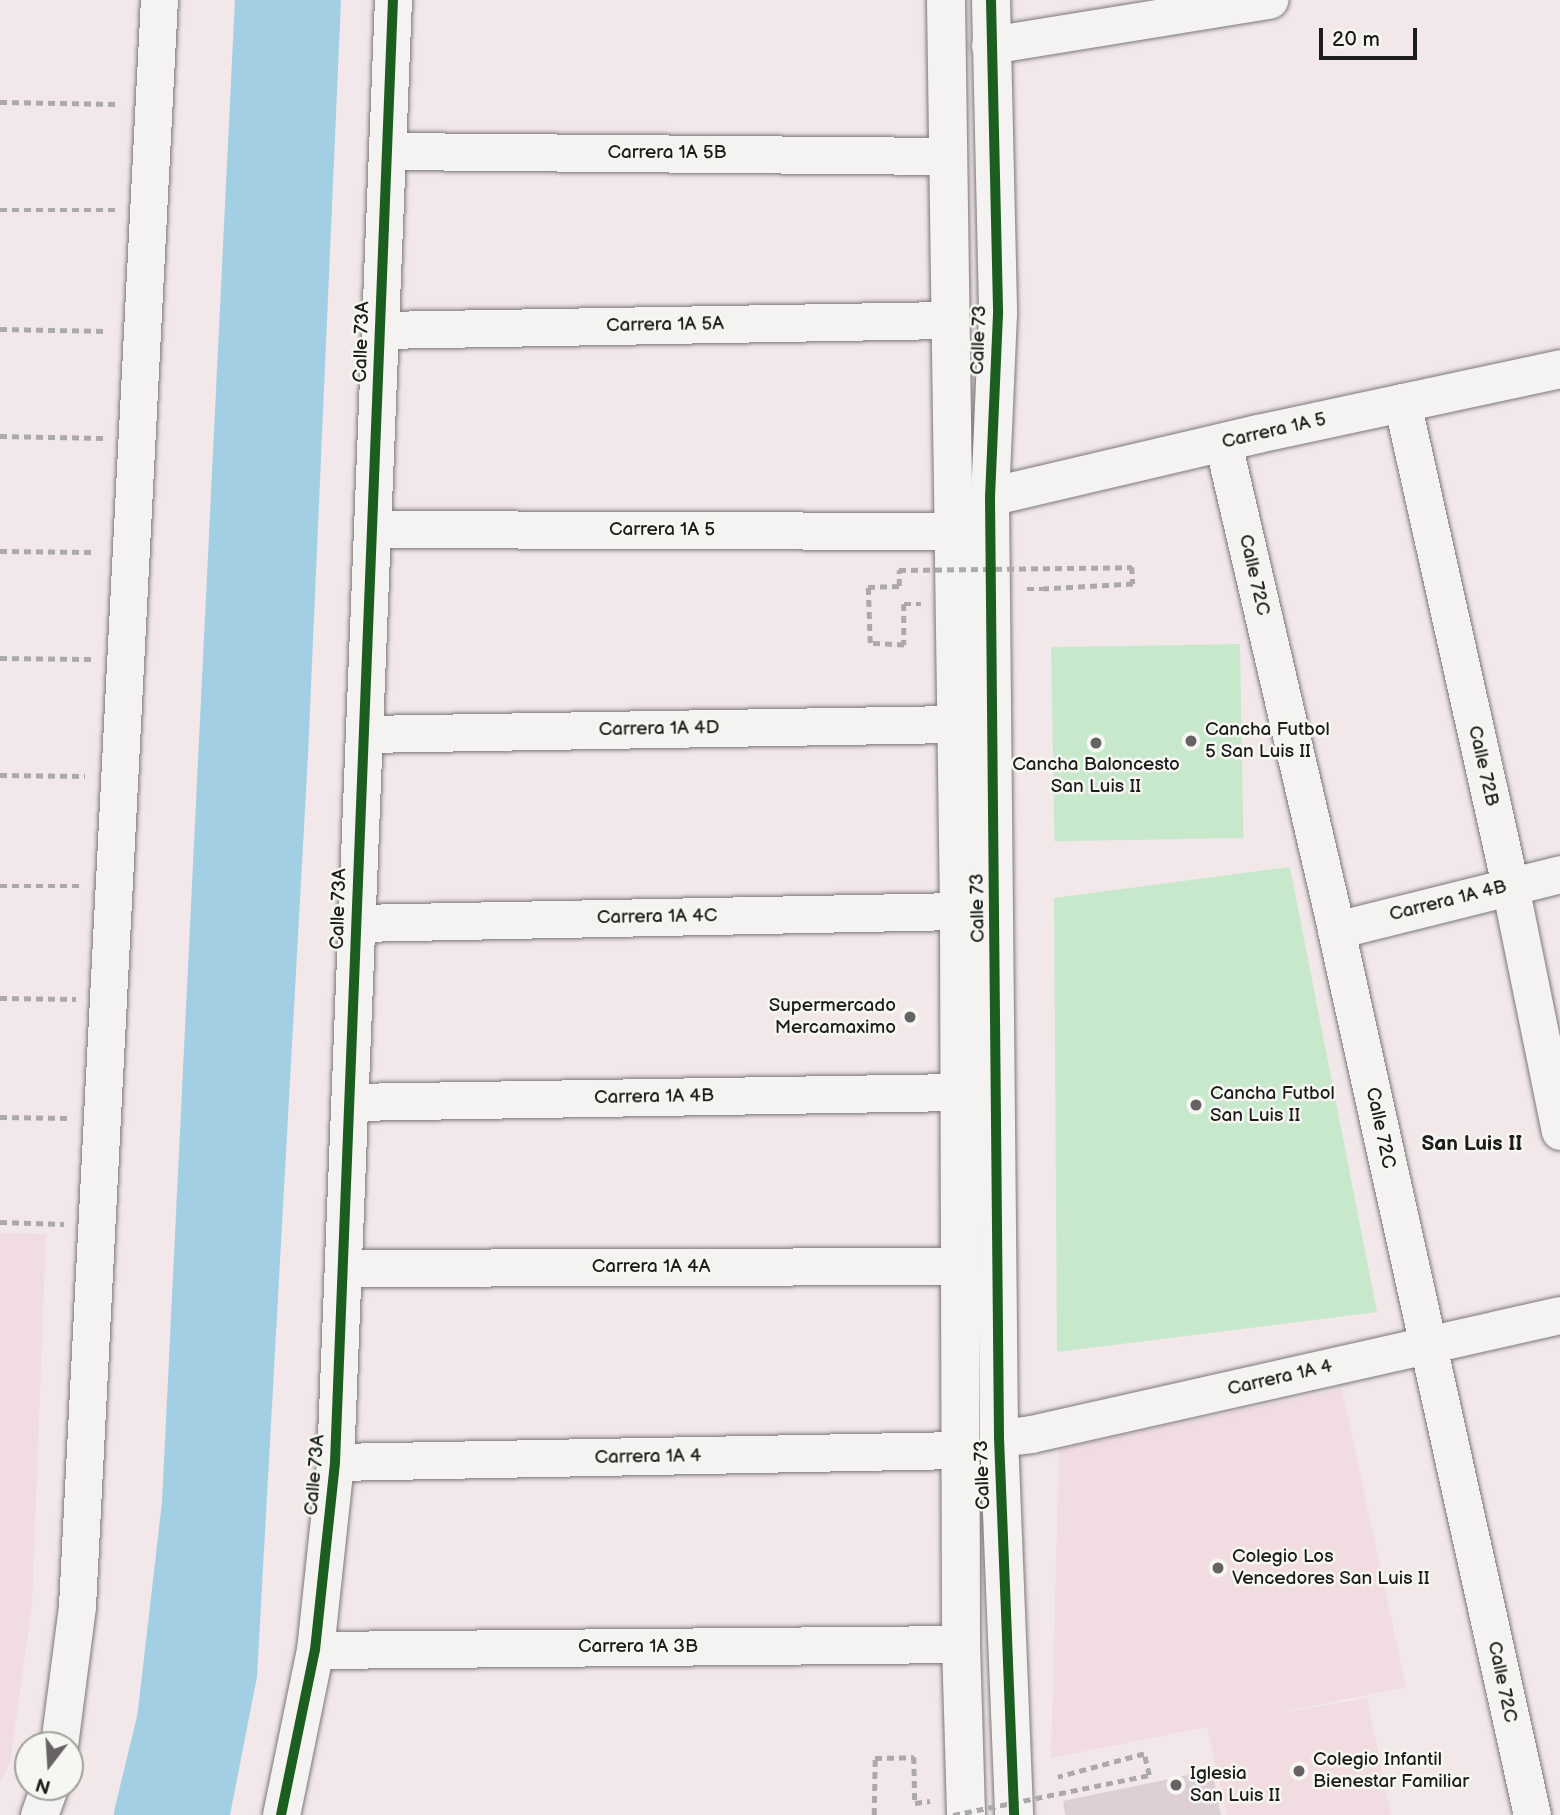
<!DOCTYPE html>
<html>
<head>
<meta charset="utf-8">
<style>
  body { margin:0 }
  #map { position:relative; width:1560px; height:1815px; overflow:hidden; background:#f2e8ea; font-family:"Balsamiq Sans",sans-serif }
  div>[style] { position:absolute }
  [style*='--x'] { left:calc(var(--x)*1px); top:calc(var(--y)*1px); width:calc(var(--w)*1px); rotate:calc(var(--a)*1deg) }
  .built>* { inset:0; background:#f0dce1 }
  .green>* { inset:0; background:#c8e8cb; transform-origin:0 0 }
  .water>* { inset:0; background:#a3cfe4 }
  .river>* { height:60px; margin:-30px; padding:0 30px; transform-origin:30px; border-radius:30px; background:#a3cfe4 }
  .building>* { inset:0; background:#ddcfd3 }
  .path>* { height:4.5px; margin-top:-2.25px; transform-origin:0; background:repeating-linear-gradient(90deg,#aba9a9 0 7px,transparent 0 12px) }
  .roads { filter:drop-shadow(0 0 2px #7c7879) drop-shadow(0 0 2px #7c7879) }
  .minor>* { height:37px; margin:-18.5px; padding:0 18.5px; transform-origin:18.5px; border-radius:18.5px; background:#f5f3f2 }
  .tertiary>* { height:38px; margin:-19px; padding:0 19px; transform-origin:19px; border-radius:19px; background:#f5f3f2 }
  .secondary>* { height:38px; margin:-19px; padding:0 19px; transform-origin:19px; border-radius:19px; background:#f5f3f2 }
  .path-bridge>* { height:4.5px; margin-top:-2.25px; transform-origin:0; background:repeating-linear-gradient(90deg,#aba9a9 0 7px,transparent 0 12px) }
  .cycleway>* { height:10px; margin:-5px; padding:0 5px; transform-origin:5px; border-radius:5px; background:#1b5e20 }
  .dots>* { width:19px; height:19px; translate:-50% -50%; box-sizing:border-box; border:4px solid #f6f6f2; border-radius:50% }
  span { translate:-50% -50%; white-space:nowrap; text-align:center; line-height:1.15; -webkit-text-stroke:5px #f6f6f2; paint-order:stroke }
  .street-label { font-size:19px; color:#1c1c1c }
  .poi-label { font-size:19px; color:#1c1c1c }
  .left { translate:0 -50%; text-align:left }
  .right { translate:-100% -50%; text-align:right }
  .neighbourhood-label { font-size:21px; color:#1c1c1c; font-weight:700 }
  .north { position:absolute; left:14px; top:1731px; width:70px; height:70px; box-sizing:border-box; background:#f6f6f2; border:2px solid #9f9f9c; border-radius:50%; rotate:197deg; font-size:19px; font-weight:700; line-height:28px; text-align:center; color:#1c1c1c }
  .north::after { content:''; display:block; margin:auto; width:24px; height:32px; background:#676364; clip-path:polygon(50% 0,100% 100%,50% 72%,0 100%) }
  .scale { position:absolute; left:1319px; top:28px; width:98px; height:32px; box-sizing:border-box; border:4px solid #1c1c1c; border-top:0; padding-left:9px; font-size:21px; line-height:24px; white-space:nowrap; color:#1c1c1c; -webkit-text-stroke:5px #f6f6f2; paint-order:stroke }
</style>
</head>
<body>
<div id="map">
  <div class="built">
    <i style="clip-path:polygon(0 1233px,46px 1234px,32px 1605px,10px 1763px,0 1783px)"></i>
    <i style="clip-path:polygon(1342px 1389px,1406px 1687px,1253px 1718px,1367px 1698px,1391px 1815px,1227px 1815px,1207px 1727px,1051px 1758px,1059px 1449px)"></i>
  </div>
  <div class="green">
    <i style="left:1240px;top:644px;width:194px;height:189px;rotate:89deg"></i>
    <i style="clip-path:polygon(1290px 867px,1377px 1312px,1057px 1352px,1054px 898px)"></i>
  </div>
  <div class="water">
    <i style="clip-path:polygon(283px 0,341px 0,308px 755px,257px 1677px,230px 1815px,168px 1815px,174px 1797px,199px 1670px,250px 752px)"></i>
  </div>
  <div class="river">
    <i style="--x:144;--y:1815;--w:98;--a:-76.4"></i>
    <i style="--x:167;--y:1720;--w:218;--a:-83.4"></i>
    <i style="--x:192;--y:1503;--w:1505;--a:-87.22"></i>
  </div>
  <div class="building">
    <i style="clip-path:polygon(1212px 1770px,1221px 1815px,1065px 1815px,1063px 1801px)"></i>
  </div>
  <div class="path">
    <i style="--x:0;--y:102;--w:120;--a:1"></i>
    <i style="--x:0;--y:210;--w:115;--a:0"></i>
    <i style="--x:0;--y:329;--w:108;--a:1.1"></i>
    <i style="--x:0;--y:436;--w:103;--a:1.1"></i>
    <i style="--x:0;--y:551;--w:96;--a:0.6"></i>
    <i style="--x:1027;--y:589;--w:16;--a:0"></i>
    <i style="--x:904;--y:604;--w:17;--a:0"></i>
    <i style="--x:0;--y:658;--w:91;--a:0.6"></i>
    <i style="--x:0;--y:775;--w:85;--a:0.7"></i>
    <i style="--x:0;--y:886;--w:79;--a:0"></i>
    <i style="--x:0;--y:998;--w:76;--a:0.8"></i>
    <i style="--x:0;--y:1117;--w:70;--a:0.8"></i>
    <i style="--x:0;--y:1222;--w:64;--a:1.8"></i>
    <i style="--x:874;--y:1815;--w:57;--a:-89"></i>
    <i style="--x:875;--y:1758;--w:39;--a:-1"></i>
    <i style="--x:914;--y:1757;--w:46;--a:88.8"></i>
    <i style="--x:915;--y:1803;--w:15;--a:-8"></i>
  </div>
  <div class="roads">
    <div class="minor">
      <i style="--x:990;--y:45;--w:283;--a:-9.2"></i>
      <i style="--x:387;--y:151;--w:561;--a:0.51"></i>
      <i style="--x:380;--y:330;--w:570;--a:-1.01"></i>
      <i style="--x:1402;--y:402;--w:496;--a:77.4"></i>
      <i style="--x:1510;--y:886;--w:250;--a:78.5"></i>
      <i style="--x:1223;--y:443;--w:500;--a:76.9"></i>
      <i style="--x:1336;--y:930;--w:906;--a:77.51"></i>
      <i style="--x:372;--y:529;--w:581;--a:0.2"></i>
      <i style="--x:364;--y:734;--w:591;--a:-0.97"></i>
      <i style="--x:356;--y:923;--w:603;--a:-1.14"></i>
      <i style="--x:1336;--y:930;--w:231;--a:-14"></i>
      <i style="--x:349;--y:1102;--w:611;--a:-0.94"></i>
      <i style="--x:343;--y:1268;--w:617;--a:-0.19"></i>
      <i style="--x:999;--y:1438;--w:32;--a:-7"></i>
      <i style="--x:1031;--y:1434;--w:542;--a:-12.68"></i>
      <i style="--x:335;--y:1462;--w:626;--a:-1.1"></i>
      <i style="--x:315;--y:1650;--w:646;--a:-0.53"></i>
      <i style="--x:59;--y:1745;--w:140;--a:-82.6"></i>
      <i style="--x:77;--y:1606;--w:1608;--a:-87.08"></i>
      <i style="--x:39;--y:1815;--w:30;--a:-70"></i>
      <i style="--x:281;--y:1815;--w:168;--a:-78.4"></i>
      <i style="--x:315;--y:1650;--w:189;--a:-83.9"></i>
      <i style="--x:335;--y:1462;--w:1463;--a:-87.73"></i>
    </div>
    <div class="tertiary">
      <i style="--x:990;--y:497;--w:275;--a:-13.2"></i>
      <i style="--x:1258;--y:434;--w:309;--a:-12.1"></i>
    </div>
    <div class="secondary">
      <i style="--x:946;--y:0;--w:911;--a:89.18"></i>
      <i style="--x:959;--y:911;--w:733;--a:89.84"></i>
      <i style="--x:961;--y:1644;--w:171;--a:88.3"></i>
      <i style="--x:991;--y:0;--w:314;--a:88.7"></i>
      <i style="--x:998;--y:314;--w:183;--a:92.5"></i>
      <i style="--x:990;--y:497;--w:941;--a:89.45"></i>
      <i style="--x:999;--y:1438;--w:377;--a:87.7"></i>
    </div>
  </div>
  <div class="path-bridge">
    <i style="--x:904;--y:604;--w:41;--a:90"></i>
    <i style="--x:904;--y:645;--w:34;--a:-177"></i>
    <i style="--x:870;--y:643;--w:56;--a:-92"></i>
    <i style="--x:868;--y:587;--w:31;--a:-2"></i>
    <i style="--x:899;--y:586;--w:16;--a:-90"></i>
    <i style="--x:899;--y:570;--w:233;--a:-0.7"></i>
    <i style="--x:1132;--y:567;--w:17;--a:87"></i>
    <i style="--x:1133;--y:584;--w:90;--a:176.8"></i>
    <i style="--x:953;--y:1815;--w:200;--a:-11.5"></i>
    <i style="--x:1149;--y:1775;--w:22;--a:-103"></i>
    <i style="--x:1144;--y:1754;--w:89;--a:165"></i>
  </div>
  <div class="cycleway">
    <i style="--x:991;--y:0;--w:314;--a:88.7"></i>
    <i style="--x:998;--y:314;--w:183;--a:92.5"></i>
    <i style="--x:990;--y:497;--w:941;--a:89.45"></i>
    <i style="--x:999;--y:1438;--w:377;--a:87.7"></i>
    <i style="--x:281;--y:1815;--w:168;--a:-78.4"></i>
    <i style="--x:315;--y:1650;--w:189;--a:-83.9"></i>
    <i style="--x:335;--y:1462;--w:1463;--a:-87.73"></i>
  </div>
  <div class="dots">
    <i style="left:1191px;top:741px;background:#676364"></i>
    <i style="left:1096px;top:743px;background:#676364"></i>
    <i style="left:910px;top:1017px;background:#676364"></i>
    <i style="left:1196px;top:1105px;background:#676364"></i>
    <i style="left:1218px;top:1568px;background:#676364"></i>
    <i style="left:1299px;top:1771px;background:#676364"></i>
    <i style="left:1176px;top:1785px;background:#676364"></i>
  </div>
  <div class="street-label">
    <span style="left:667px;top:153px">Carrera 1A 5B</span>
    <span style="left:665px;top:325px;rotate:-1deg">Carrera 1A 5A</span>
    <span style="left:979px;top:340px;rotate:-88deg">Calle 73</span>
    <span style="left:362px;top:342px;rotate:-88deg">Calle 73A</span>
    <span style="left:1274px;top:431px;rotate:-13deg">Carrera 1A 5</span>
    <span style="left:662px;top:530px">Carrera 1A 5</span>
    <span style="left:1254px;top:575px;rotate:77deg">Calle 72C</span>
    <span style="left:659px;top:729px;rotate:-1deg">Carrera 1A 4D</span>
    <span style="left:1483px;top:766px;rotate:77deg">Calle 72B</span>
    <span style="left:1448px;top:901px;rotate:-14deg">Carrera 1A 4B</span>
    <span style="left:978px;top:908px;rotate:-91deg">Calle 73</span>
    <span style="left:339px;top:909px;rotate:-88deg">Calle 73A</span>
    <span style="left:657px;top:917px;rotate:-1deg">Carrera 1A 4C</span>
    <span style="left:654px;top:1097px;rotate:-1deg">Carrera 1A 4B</span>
    <span style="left:1380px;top:1128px;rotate:78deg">Calle 72C</span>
    <span style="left:651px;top:1267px">Carrera 1A 4A</span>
    <span style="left:1280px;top:1378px;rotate:-13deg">Carrera 1A 4</span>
    <span style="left:648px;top:1457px;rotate:-1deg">Carrera 1A 4</span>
    <span style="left:315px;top:1475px;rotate:-85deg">Calle 73A</span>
    <span style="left:983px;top:1475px;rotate:-92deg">Calle 73</span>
    <span style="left:638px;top:1647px">Carrera 1A 3B</span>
    <span style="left:1502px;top:1682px;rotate:78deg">Calle 72C</span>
  </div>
  <div class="poi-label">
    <span class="left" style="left:1205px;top:741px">Cancha Futbol<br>5 San Luis II</span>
    <span style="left:1096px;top:776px">Cancha Baloncesto<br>San Luis II</span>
    <span class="right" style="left:896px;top:1017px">Supermercado<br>Mercamaximo</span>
    <span class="left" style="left:1210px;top:1105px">Cancha Futbol<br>San Luis II</span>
    <span class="left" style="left:1232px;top:1568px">Colegio Los<br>Vencedores San Luis II</span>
    <span class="left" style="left:1313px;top:1771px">Colegio Infantil<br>Bienestar Familiar</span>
    <span class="left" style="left:1190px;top:1785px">Iglesia<br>San Luis II</span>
  </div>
  <div class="neighbourhood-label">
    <span style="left:1472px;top:1144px">San Luis II</span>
  </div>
  <div class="north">N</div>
  <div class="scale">20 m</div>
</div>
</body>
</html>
